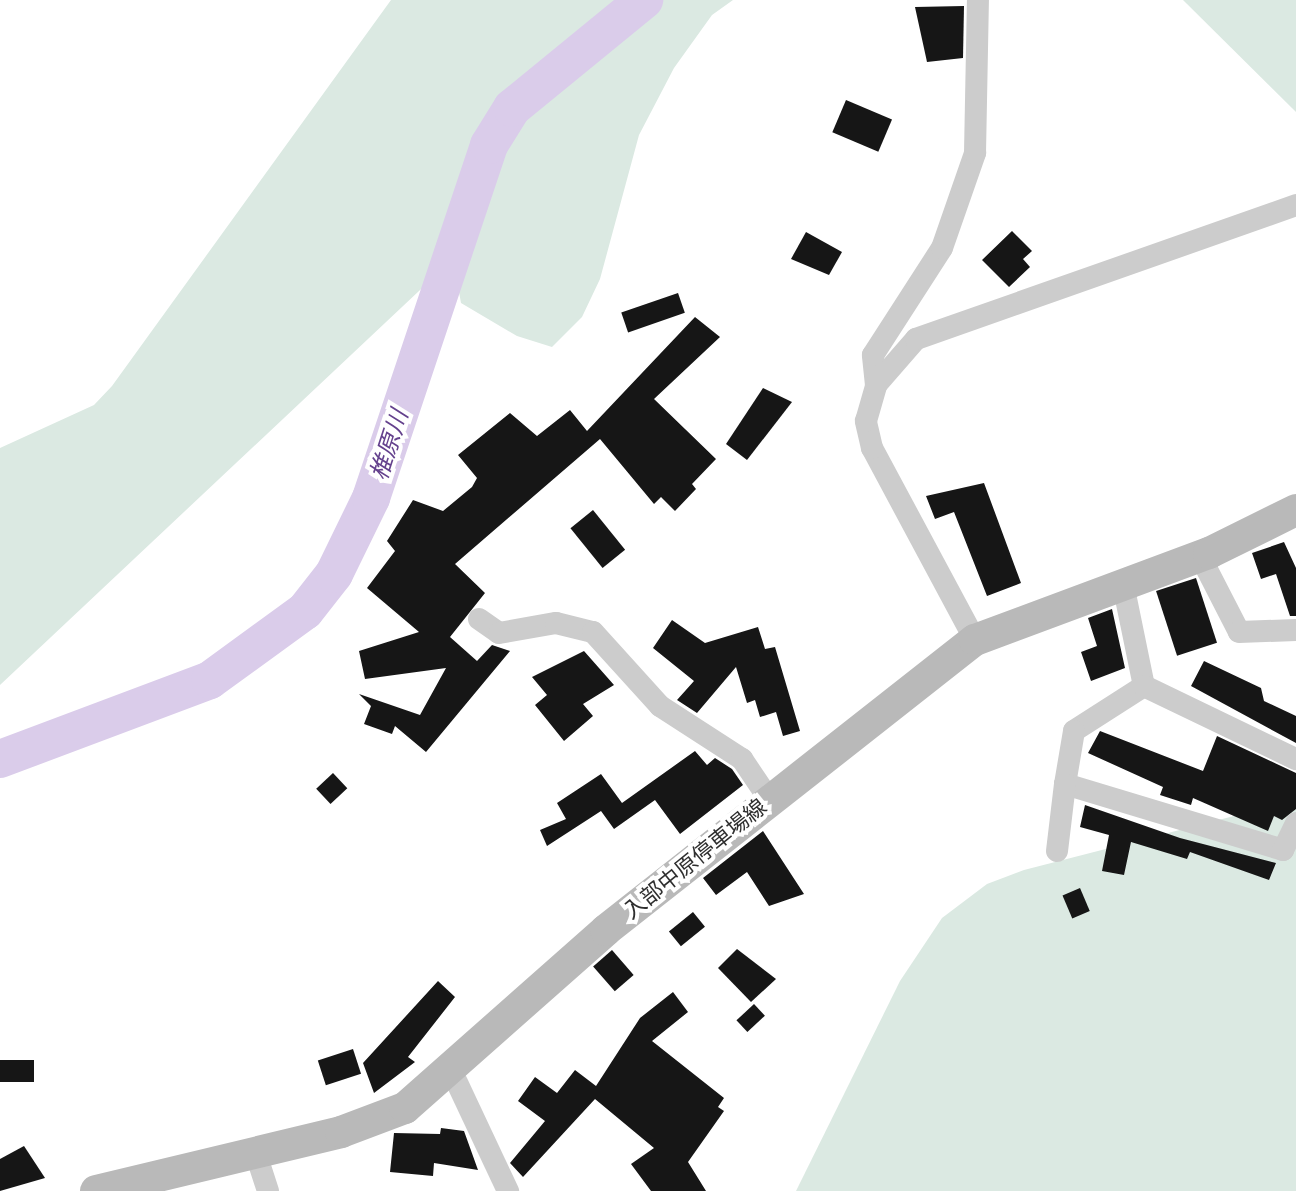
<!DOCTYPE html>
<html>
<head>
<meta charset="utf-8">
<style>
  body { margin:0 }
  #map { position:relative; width:1296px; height:1191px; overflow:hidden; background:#fff; font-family:Inter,"Noto Sans JP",sans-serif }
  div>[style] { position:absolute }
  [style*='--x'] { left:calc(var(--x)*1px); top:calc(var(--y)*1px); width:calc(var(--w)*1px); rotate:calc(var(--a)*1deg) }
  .green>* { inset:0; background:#dbe9e2 }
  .river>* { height:38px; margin:-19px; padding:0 19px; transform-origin:19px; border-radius:19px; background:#daccea }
  .building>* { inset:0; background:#161616; transform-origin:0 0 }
  .minor>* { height:22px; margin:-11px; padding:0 11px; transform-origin:11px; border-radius:11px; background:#ccc }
  .secondary>* { height:32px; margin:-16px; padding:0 16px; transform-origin:16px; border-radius:16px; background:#b9b9b9 }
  span { translate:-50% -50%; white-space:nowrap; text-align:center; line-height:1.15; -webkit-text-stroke:8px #fff; paint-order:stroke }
  .street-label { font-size:22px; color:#2f2f2f }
  .water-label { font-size:24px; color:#64418d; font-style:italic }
</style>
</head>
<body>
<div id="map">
  <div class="green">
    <i style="clip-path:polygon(391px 0,733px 0,712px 15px,674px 68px,639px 135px,600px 279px,582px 317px,552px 347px,517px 336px,461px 303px,453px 259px,0 685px,0 448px,94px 405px,112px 386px)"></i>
    <i style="clip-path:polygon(1183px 0,1296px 0,1296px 112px)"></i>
    <i style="clip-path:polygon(1296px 800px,1296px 1191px,796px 1191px,900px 981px,942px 918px,987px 884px,1024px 870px)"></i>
  </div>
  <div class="river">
    <i style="--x:0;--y:759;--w:224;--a:-20.6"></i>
    <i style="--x:210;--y:680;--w:117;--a:-36"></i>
    <i style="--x:305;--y:611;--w:47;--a:-51.9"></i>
    <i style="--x:334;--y:574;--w:85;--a:-64"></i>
    <i style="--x:371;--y:498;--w:372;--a:-71.5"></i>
    <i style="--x:489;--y:145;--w:44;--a:-58.1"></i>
    <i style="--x:512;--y:108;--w:171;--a:-39.3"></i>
  </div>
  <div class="building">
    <i style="clip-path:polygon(964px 6px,963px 58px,927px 62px,915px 7px)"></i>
    <i style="left:846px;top:100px;width:50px;height:35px;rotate:23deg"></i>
    <i style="clip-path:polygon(1012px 231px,1032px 251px,1023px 259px,1030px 267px,1009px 287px,982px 260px)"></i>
    <i style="clip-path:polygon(806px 232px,842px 252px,829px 275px,791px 259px)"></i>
    <i style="left:678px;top:293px;width:21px;height:60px;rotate:71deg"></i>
    <i style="clip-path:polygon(695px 317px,720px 337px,654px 399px,716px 459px,692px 484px,696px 489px,675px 511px,661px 497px,654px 504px,600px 439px,455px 564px,485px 593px,450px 637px,477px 661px,492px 645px,510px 651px,426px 752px,395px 726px,392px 734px,364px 724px,371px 706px,359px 694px,420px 715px,446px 668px,365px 679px,359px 651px,419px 632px,367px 588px,395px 551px,387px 541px,413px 500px,443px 511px,472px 487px,477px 478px,458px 455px,510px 413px,537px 436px,570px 410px,587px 431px)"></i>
    <i style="clip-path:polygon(763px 388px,792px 402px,747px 460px,726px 444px)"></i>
    <i style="clip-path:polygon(984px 483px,1021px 583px,987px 596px,954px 512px,935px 519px,926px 496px)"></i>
    <i style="left:593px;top:510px;width:51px;height:29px;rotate:51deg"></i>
    <i style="clip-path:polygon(1284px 542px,1296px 568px,1296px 616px,1290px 616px,1276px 574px,1261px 579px,1252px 553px)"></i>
    <i style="left:1196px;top:578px;width:68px;height:42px;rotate:72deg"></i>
    <i style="clip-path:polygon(1112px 609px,1125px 668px,1091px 681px,1081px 652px,1097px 646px,1088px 618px)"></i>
    <i style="clip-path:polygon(672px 620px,705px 643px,758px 627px,765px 649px,775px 647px,800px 731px,783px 736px,776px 712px,760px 717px,755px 700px,747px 703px,736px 667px,697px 713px,677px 700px,694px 681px,653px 648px)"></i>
    <i style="clip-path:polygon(584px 651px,614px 685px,583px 704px,593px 716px,564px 741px,535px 705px,547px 695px,532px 677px)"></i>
    <i style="clip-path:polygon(1204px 661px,1261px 688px,1264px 701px,1296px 716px,1296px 743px,1191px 686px)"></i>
    <i style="clip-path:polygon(1100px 731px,1203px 771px,1217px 736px,1296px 773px,1296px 809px,1282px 820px,1274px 816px,1268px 831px,1193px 798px,1191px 805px,1160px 795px,1163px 787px,1088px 753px)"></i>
    <i style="clip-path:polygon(695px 751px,707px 765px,715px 758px,732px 769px,743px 785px,680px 834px,655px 800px,614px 829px,601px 811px,547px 846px,540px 830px,566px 819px,557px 803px,601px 774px,622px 803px)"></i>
    <i style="left:333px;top:773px;width:21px;height:23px;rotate:47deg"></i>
    <i style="clip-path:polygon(1085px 805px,1180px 838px,1276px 863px,1269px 880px,1190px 852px,1187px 859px,1131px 842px,1124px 875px,1102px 871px,1109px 835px,1080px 827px)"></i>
    <i style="clip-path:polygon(763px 831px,804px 894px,769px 906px,747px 872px,716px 895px,703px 878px)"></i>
    <i style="left:1080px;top:888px;width:25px;height:19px;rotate:67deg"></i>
    <i style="left:693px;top:912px;width:19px;height:31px;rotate:51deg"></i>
    <i style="clip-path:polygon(737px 949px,776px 979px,751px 1002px,718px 968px)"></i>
    <i style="left:612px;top:950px;width:33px;height:25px;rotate:49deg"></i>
    <i style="clip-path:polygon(438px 981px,455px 997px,408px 1057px,415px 1062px,374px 1093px,363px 1063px)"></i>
    <i style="clip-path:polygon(673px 992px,688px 1012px,652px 1041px,724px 1098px,718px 1107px,724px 1111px,688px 1162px,706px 1191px,651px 1191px,631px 1164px,654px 1148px,595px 1099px,523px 1177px,510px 1163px,545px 1121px,518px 1101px,535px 1077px,557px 1093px,575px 1070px,596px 1086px,640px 1018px)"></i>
    <i style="left:754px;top:1004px;width:16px;height:24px;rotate:47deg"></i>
    <i style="left:353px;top:1049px;width:26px;height:37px;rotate:72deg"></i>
    <i style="left:0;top:1060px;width:34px;height:22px"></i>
    <i style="clip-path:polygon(441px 1128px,464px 1131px,478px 1170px,434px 1163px,433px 1176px,390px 1172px,394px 1133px,440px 1134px)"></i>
    <i style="clip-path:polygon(24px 1146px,45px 1178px,0 1191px,0 1159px)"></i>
  </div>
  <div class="minor">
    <i style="--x:876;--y:385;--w:30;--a:-96"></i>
    <i style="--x:873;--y:355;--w:127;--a:-57.2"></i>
    <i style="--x:942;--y:248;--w:101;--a:-70.8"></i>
    <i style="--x:975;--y:153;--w:153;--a:-88.9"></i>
    <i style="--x:1200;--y:556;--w:85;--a:62.8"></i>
    <i style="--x:1239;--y:632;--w:57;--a:-2"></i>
    <i style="--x:1123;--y:584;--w:104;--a:78.4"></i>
    <i style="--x:479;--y:619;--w:24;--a:35"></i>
    <i style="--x:499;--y:633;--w:58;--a:-10"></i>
    <i style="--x:556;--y:623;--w:38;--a:14"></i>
    <i style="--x:593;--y:632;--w:100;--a:47.8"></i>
    <i style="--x:660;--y:706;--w:98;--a:32.9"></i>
    <i style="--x:742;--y:759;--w:48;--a:56"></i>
    <i style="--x:975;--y:640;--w:218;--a:-118.2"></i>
    <i style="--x:872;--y:448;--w:28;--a:-103"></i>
    <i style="--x:866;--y:421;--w:37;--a:-74"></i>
    <i style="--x:876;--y:385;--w:61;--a:-49"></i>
    <i style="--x:916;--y:339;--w:403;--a:-19.4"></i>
    <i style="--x:1144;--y:686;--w:83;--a:147.3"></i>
    <i style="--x:1074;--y:731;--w:54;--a:99.6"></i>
    <i style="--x:1065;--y:784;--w:228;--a:16.8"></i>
    <i style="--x:1283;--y:850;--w:30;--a:-64"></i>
    <i style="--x:1144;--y:686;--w:169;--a:25.7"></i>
    <i style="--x:1057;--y:851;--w:67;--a:-83.2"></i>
    <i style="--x:452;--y:1072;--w:132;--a:64.8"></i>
    <i style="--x:255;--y:1151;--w:42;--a:72"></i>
  </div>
  <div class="secondary">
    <i style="--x:96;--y:1191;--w:252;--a:-13.5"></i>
    <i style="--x:341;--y:1132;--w:68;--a:-20.6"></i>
    <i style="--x:405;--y:1108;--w:268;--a:-41.5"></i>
    <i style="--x:606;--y:930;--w:469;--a:-38.2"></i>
    <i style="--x:975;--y:640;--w:250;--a:-20.4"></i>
    <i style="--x:1209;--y:553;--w:97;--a:-26.3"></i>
  </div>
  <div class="street-label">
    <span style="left:695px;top:859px;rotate:-39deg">入部中原停車場線</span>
  </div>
  <div class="water-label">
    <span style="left:389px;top:445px;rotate:-72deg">椎原川</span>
  </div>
</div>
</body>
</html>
